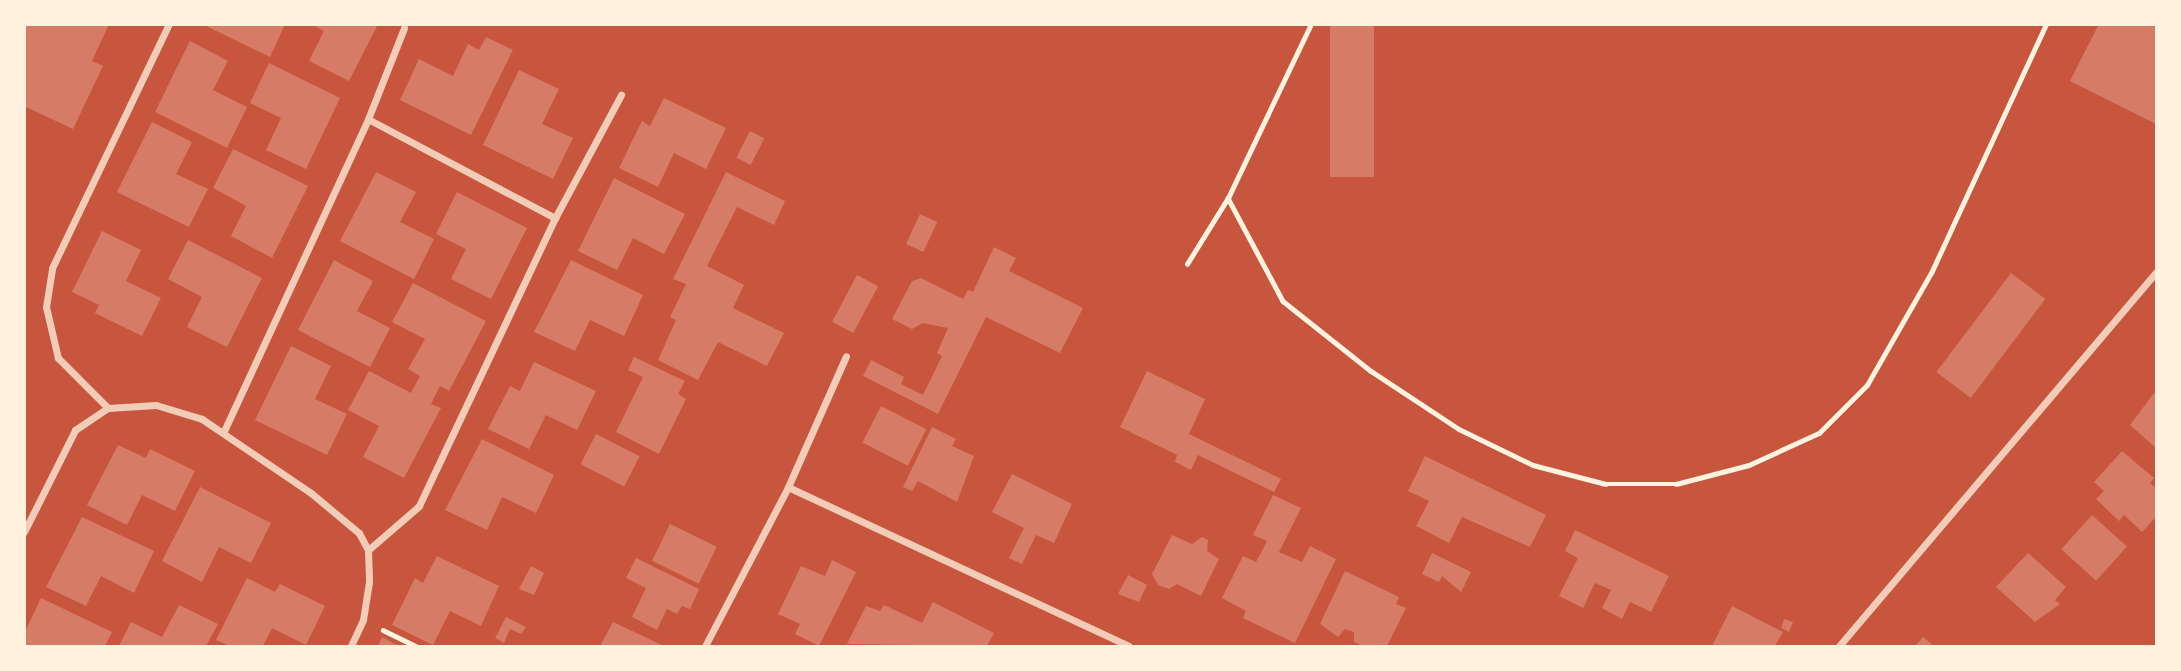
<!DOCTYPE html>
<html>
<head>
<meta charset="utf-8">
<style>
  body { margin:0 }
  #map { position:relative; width:2181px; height:671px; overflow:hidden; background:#c8553d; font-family:"PT Sans",sans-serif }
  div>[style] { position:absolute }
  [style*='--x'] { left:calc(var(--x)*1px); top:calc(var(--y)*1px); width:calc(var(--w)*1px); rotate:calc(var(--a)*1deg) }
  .building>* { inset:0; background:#d67c66; transform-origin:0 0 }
  .path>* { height:4.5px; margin:-2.25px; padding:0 2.25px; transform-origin:2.25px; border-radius:2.25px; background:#fff3e0 }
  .minor>* { height:7px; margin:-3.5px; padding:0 3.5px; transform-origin:3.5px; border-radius:3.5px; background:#f1ccb7 }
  span { translate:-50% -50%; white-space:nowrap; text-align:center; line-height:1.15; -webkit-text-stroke:7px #fff3e0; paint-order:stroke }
  .frame { position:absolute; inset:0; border:26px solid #fff3e0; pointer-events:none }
</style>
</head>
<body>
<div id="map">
  <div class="building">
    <i style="clip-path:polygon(24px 24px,109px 24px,92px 61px,103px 66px,73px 129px,24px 106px)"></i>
    <i style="clip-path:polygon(202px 24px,285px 24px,270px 57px)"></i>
    <i style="clip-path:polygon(311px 24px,378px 24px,349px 81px,309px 61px,324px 31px)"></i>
    <i style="left:1330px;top:24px;width:44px;height:153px"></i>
    <i style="clip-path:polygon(2099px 24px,2156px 24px,2156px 124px,2070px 81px)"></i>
    <i style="clip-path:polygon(486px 37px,513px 50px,471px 135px,400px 100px,419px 59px,453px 76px,468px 44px,479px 50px)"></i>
    <i style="clip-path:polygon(190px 41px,228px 61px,213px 90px,247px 107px,227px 148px,155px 112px)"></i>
    <i style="clip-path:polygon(269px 63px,340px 98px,306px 169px,266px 150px,281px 118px,250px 103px)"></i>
    <i style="clip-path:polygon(519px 70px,559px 89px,542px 124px,573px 138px,553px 179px,483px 145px)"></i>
    <i style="clip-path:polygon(664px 98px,726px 128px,706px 169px,674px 153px,658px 187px,619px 168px,642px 121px,650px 126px)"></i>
    <i style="clip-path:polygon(152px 122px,192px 142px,176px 174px,208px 189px,189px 227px,117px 192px)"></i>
    <i style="left:750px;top:131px;width:16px;height:30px;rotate:27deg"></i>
    <i style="clip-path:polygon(233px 149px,308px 186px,272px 258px,231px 236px,246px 206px,213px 188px)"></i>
    <i style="clip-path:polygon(376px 172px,416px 192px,400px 222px,434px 239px,414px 279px,340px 241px)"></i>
    <i style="clip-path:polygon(726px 172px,785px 201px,774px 225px,737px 207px,707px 266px,744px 285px,733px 308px,784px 333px,767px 366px,718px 342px,698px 380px,658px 360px,676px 320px,670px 317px,686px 284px,673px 279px)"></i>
    <i style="clip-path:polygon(614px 178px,685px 214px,664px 254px,633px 238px,617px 270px,578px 251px)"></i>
    <i style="clip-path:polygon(457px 192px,527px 228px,491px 299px,451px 279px,466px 249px,436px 234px)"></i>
    <i style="left:920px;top:214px;width:19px;height:33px;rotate:25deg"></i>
    <i style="clip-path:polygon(102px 231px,141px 250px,126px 281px,161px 298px,142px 336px,95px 313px,99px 305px,72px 292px)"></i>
    <i style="clip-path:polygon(188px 240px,262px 278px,227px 347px,187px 327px,202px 297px,168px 279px)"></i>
    <i style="clip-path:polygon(994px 247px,1016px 258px,1009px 271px,1083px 308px,1060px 353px,986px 317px,938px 414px,863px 376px,871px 360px,904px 377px,901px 384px,923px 395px,942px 356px,937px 353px,948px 328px,923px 323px,912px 329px,892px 319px,912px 281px,921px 278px,963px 299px,968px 290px,973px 292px)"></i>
    <i style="clip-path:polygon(334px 260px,373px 281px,357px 311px,390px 328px,370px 367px,298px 330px)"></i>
    <i style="clip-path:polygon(571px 260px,643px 295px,624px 336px,590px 320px,575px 351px,534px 332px)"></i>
    <i style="left:2011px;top:273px;width:43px;height:124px;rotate:37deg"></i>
    <i style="left:857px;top:275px;width:24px;height:53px;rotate:28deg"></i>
    <i style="clip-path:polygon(413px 283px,486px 321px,449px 391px,440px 386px,431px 404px,441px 408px,404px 478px,363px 457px,379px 426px,348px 410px,369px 371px,411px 393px,420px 376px,408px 369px,425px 339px,392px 322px)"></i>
    <i style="clip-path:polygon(291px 346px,331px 366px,315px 399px,347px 414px,327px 455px,255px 420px)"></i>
    <i style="clip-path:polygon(634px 357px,685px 381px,678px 394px,686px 399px,659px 454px,616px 432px,643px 377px,628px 370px)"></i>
    <i style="clip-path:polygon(534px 362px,596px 391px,577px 430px,546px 415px,529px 449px,488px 429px,510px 386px,520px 391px)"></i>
    <i style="clip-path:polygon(1147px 371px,1205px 399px,1189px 434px,1281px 479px,1274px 492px,1198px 455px,1191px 470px,1175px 462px,1177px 455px,1120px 427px)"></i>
    <i style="clip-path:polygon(2154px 393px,2156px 395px,2156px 448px,2130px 425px)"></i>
    <i style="left:881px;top:406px;width:51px;height:41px;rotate:27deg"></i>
    <i style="clip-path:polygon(932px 427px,956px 439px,952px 446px,974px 456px,957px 502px,918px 481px,912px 491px,903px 487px)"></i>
    <i style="left:596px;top:434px;width:49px;height:34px;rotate:27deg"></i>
    <i style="clip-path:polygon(482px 439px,554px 475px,536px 513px,502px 497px,487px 530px,445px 510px)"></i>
    <i style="clip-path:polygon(118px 445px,146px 458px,150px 449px,195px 471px,175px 511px,142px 495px,127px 525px,87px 505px)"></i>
    <i style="clip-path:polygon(2122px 451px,2154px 478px,2150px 483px,2156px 488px,2156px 517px,2142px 532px,2124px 515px,2119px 521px,2096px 499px,2104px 491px,2094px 482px)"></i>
    <i style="clip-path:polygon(1425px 456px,1546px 515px,1530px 547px,1462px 517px,1449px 543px,1416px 526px,1429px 501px,1408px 491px)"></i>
    <i style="clip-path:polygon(1012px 474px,1072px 504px,1054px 543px,1036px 535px,1022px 564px,1009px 558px,1024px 528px,992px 512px)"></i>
    <i style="clip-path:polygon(200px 487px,271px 523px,251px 563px,219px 547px,202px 582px,162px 561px)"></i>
    <i style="clip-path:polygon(1273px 495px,1301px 508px,1279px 552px,1302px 562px,1310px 546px,1336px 559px,1295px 643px,1243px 618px,1246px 611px,1222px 598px,1243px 556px,1256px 562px,1267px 541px,1253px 535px)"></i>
    <i style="left:2092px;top:515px;width:47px;height:46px;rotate:42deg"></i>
    <i style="clip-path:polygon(82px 517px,154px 551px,134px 593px,101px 576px,86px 606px,46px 587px)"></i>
    <i style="left:670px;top:524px;width:52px;height:41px;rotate:26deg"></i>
    <i style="clip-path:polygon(1575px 530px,1669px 576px,1651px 612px,1630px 602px,1622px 619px,1602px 608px,1611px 590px,1595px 583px,1583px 608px,1559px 596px,1578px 558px,1565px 551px)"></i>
    <i style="clip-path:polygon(1172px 535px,1192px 544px,1202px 537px,1208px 540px,1207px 551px,1219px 559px,1201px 596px,1177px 584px,1169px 589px,1158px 585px,1152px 574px)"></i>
    <i style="clip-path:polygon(1432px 553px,1471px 572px,1461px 592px,1442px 576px,1439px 582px,1422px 574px)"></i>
    <i style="clip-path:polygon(2028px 553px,2066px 587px,2055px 600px,2060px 604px,2035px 622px,1996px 587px)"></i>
    <i style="clip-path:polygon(437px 556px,499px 586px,481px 626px,450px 611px,433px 645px,392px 625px,415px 578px,423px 583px)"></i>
    <i style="clip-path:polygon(636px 558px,699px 589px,690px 609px,682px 606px,677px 614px,667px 609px,657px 630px,632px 617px,646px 588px,626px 578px)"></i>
    <i style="clip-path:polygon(832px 560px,856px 572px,819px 646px,795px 634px,800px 624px,778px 614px,801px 566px,825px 576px)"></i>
    <i style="clip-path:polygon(531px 566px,544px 573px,534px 595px,519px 589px)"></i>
    <i style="clip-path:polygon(1345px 571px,1399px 597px,1396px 604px,1406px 608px,1387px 646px,1363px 646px,1354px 642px,1354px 632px,1345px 629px,1338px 637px,1320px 624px)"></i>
    <i style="clip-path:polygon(1128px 575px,1147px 585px,1139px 602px,1118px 594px)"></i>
    <i style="clip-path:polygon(247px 578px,275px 592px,280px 584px,325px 606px,306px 645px,272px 628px,263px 646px,230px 646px,216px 640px)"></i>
    <i style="clip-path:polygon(41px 598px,112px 632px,105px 646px,24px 646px,24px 634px)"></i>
    <i style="clip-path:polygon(933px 602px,994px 633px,987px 646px,847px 644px,866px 606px,880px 611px,884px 605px,922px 623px)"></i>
    <i style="clip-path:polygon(179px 605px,218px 624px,206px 646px,119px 646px,131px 622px,162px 637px)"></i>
    <i style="clip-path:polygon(1732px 606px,1783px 632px,1775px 646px,1712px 646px)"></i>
    <i style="clip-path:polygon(506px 617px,526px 627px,521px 634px,510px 629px,504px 643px,495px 638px)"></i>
    <i style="clip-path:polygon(1784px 619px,1793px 622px,1789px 632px,1781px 628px)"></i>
    <i style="clip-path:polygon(613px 622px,664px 646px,600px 646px)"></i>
    <i style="clip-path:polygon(382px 637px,393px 643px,401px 646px,378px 646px)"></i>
    <i style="clip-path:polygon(1923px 637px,1934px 646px,1915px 646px)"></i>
  </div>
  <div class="path">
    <i style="--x:1228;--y:198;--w:117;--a:61.9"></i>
    <i style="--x:1283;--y:301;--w:112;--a:38.5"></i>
    <i style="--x:1371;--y:371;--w:105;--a:33.4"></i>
    <i style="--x:1459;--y:429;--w:82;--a:25.9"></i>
    <i style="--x:1533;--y:465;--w:75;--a:14.6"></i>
    <i style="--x:1606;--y:484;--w:70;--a:0"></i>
    <i style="--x:1676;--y:484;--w:75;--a:-14.6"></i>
    <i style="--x:1749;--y:465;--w:77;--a:-24.6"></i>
    <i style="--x:1819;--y:433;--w:68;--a:-45"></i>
    <i style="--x:1867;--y:385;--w:131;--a:-60.3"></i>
    <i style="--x:1932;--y:271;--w:272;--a:-65.2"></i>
    <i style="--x:1187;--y:264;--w:78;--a:-58.2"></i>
    <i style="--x:1228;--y:198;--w:193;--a:-64.5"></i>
    <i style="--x:383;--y:630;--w:37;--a:26"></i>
  </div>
  <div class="minor">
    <i style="--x:368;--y:119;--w:98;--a:-68.4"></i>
    <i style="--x:555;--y:218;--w:140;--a:-61.8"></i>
    <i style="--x:108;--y:408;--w:71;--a:-135"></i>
    <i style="--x:58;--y:358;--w:52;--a:-103.2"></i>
    <i style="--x:46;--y:307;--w:39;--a:-81"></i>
    <i style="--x:52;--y:268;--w:271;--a:-64.4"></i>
    <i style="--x:224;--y:431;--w:344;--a:-65.2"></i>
    <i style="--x:368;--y:119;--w:212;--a:27.9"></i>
    <i style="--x:555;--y:218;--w:318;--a:115.3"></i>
    <i style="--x:419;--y:506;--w:67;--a:139.2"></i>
    <i style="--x:788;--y:487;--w:376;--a:25"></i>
    <i style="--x:24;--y:532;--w:114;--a:-63.4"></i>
    <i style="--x:75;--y:430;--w:40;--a:-34"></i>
    <i style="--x:108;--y:408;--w:48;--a:-3.6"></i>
    <i style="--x:156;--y:405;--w:48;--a:16.9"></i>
    <i style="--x:202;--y:419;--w:132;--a:34.2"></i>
    <i style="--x:311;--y:493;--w:62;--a:39.8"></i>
    <i style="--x:359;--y:533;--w:19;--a:62"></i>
    <i style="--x:368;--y:550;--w:32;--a:88"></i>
    <i style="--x:369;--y:582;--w:38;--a:99"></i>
    <i style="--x:363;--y:620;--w:29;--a:115"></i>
    <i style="--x:705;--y:646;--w:179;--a:-62.4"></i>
    <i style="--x:788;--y:487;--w:143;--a:-66.1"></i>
    <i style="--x:1839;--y:646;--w:490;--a:-49.7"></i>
  </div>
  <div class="frame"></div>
</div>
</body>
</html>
